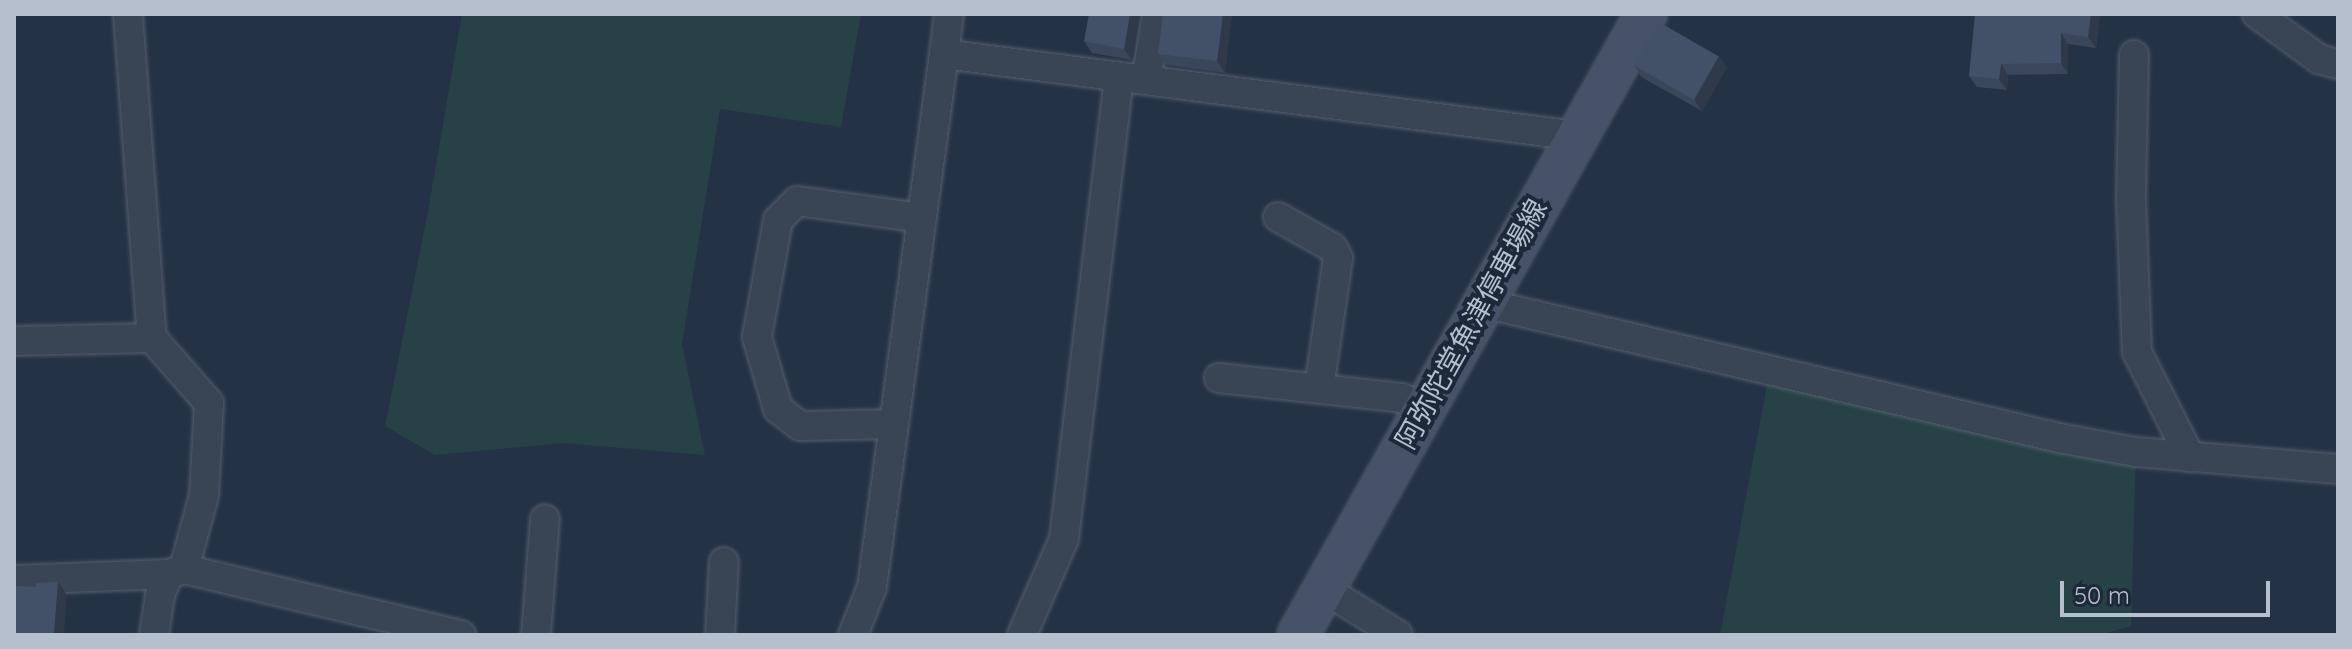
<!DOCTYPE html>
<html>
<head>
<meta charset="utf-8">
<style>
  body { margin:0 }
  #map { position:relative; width:2352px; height:649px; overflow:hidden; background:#243245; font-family:Quicksand,"Noto Sans JP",sans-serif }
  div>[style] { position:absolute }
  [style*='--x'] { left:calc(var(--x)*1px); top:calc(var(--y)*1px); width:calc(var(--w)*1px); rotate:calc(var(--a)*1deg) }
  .green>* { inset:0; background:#264246 }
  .roads { filter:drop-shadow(0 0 2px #545f6f) drop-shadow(0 0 2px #545f6f) }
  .minor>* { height:28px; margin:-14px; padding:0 14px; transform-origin:14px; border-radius:14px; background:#394454 }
  .secondary>* { height:40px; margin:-20px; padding:0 20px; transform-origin:20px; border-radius:20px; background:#465268 }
  .wall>* { inset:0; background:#3a4659 }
  .shaded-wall>* { inset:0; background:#2f3949 }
  .building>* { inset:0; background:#435168; transform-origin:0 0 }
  span { translate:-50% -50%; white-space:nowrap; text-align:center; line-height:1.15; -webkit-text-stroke:8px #1d293a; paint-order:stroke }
  .street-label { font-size:28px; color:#b6bfce }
  .frame { position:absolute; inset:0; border:16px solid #b6bfce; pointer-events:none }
  .scale { position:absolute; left:2060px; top:581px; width:210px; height:36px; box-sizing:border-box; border:4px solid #b6bfce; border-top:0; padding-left:10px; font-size:24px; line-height:28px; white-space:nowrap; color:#b6bfce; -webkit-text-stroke:6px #1d293a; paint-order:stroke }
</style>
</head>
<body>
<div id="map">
  <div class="green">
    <i style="clip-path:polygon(462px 14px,861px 14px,841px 127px,720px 109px,682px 344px,705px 455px,563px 443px,435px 455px,385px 426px,428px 211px)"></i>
    <i style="clip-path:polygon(1770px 369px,2136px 452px,2131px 626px,2099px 635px,1720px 635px)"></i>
  </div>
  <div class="roads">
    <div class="minor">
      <i style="--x:128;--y:14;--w:325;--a:85.8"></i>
      <i style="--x:152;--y:338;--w:86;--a:48.8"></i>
      <i style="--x:209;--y:403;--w:92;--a:93.1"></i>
      <i style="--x:204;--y:495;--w:77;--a:105.1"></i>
      <i style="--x:949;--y:14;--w:40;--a:97.1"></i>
      <i style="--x:944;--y:54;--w:638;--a:7.38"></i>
      <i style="--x:2257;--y:14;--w:77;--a:36"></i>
      <i style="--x:2319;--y:59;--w:20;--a:15"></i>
      <i style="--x:2134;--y:55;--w:143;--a:91.2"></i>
      <i style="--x:2131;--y:198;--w:154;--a:87.8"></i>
      <i style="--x:2137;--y:352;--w:118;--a:63.2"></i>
      <i style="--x:1146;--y:80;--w:67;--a:-80.5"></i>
      <i style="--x:1278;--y:217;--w:63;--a:29.4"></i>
      <i style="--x:1333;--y:248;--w:11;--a:63"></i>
      <i style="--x:1338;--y:258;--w:132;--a:98.3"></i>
      <i style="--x:1483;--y:303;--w:592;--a:13.19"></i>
      <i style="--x:2059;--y:438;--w:78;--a:10.3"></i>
      <i style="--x:2136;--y:452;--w:203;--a:4.8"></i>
      <i style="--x:14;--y:341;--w:138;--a:-1.2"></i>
      <i style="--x:1219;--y:378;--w:184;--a:6.2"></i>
      <i style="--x:1402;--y:398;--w:25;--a:26"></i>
      <i style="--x:894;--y:424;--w:94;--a:178.8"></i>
      <i style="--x:800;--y:426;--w:28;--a:-142"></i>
      <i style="--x:778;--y:409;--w:75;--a:-106.3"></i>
      <i style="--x:757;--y:337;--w:119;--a:-79.8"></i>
      <i style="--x:778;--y:220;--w:27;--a:-45"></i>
      <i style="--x:797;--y:201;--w:126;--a:7.7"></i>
      <i style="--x:14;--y:580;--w:155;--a:-2.2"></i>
      <i style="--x:169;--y:574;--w:16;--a:-18"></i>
      <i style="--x:184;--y:569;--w:285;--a:13.4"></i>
      <i style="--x:1324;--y:589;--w:87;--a:31.9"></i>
      <i style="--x:154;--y:635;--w:40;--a:-81.5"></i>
      <i style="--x:160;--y:595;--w:23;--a:-67"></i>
      <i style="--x:536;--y:635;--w:116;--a:-85.6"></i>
      <i style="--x:720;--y:635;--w:73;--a:-86.9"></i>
      <i style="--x:853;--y:635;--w:52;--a:-68.4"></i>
      <i style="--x:872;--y:587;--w:538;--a:-82.31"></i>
      <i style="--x:1022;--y:635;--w:105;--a:-66.4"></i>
      <i style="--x:1064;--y:539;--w:465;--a:-83.2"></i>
    </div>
    <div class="secondary">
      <i style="--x:1298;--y:635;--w:712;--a:-60.73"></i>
    </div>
  </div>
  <div class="wall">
    <i style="clip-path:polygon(1140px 14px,1132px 60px,1092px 53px,1084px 41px)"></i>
    <i style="clip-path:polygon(1232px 14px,1225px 73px,1166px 65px,1158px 54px)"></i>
    <i style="clip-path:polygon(2100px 14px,2096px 48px,2068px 44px,2068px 74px,2008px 75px,2007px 90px,1977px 87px,1969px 76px)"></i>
    <i style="clip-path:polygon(1634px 65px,1727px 67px,1702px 111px,1641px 77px)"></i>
  </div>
  <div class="shaded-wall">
    <i style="clip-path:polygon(1130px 14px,1140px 14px,1132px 60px,1124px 49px)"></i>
    <i style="clip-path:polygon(1223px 14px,1232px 14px,1225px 73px,1217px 61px)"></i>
    <i style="clip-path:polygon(2091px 14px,2100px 14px,2096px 48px,2088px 37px)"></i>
    <i style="clip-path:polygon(2061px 33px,2068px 44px,2068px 74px,2061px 63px)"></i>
    <i style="clip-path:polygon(1719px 56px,1727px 67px,1702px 111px,1694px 100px)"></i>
    <i style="clip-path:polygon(2001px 64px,2008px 75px,2007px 90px,1999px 79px)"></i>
    <i style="clip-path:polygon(58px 582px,67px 595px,64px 635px,54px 635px)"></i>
  </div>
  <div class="building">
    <i style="clip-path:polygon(1089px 14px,1130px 14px,1124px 49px,1084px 41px)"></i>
    <i style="clip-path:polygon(1163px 14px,1223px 14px,1217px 61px,1158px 54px)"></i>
    <i style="clip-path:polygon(1975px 14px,2091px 14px,2088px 37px,2061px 33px,2061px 63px,2001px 64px,1999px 79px,1969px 76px)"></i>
    <i style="left:1659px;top:22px;width:69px;height:50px;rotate:30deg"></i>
    <i style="clip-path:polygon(58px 582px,54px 635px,14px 635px,14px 586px,36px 587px,36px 583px)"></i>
  </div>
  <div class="street-label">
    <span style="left:1471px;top:324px;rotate:-61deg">阿弥陀堂魚津停車場線</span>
  </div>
  <div class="frame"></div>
  <div class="scale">50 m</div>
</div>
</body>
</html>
